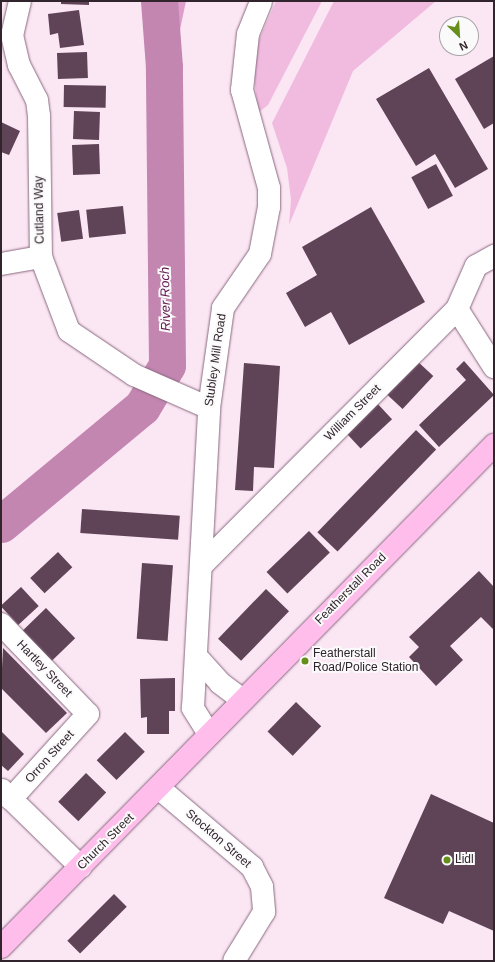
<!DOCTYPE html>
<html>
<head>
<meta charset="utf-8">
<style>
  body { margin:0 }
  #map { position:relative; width:495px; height:962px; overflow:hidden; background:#fbe6f4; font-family:Helvetica,sans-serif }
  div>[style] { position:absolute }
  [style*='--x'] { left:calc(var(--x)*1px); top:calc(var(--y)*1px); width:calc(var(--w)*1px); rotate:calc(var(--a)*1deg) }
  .green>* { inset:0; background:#f1bbe0 }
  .forest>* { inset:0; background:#de9ecb }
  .river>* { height:37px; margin:-18.5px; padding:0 18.5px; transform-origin:18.5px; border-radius:18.5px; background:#c386b1 }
  .building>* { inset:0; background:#5f4357; transform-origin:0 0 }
  .roads { filter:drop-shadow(0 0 1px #88697f) drop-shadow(0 0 1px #88697f) }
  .minor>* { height:22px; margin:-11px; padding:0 11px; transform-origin:11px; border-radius:11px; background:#fff }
  .highway>* { height:22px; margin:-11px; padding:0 11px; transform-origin:11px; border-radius:11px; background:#ffbdeb }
  .dots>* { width:11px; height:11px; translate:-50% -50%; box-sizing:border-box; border:2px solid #fafafa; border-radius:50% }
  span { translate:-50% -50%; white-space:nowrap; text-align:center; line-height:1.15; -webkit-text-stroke:4px #fafafa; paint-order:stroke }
  .street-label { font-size:12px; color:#31242d }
  .poi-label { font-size:12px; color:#31242d }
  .left { translate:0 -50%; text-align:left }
  .water-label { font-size:13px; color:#5e154f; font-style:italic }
  .frame { position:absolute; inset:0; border:2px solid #31242d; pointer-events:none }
  .north { position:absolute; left:439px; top:16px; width:40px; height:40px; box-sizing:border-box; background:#fafafa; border:1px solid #aaa4a8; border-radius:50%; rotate:155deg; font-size:11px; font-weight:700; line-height:16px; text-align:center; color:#31242d }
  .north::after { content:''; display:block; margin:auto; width:14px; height:18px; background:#668e1b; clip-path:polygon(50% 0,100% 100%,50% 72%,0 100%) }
</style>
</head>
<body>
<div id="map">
  <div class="green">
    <i style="clip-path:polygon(276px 1px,322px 1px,268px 105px,258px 113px,254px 77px,258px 42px)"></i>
    <i style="clip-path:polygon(334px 1px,436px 1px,353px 71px,289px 225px,291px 200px,287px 168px,272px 123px)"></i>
  </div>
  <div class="forest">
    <i style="clip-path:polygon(166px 1px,186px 1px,178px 39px,169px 38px)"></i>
  </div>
  <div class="river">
    <i style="--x:1;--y:524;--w:183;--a:-39.7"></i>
    <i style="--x:142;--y:407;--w:49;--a:-59.2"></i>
    <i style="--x:167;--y:365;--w:298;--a:-90.6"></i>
    <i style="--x:164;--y:67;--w:66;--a:-94.3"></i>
  </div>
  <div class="building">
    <i style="clip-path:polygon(61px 1px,89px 1px,89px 5px,61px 4px)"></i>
    <i style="clip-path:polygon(79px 10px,84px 45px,60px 48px,58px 33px,50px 35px,48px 14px)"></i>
    <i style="left:87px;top:52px;width:26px;height:30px;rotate:88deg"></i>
    <i style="clip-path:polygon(494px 56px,494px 123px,484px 129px,455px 79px)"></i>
    <i style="clip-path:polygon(429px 68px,488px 169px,455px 188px,435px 154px,416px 166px,376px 99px)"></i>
    <i style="left:64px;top:85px;width:42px;height:22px;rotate:1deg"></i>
    <i style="left:74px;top:111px;width:26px;height:28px;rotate:2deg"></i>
    <i style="clip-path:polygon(1px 122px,20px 131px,9px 155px,1px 152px)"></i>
    <i style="left:99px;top:144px;width:30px;height:27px;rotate:88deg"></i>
    <i style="left:436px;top:164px;width:36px;height:28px;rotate:62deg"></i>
    <i style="left:123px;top:206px;width:28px;height:37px;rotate:84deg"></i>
    <i style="clip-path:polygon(371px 207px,425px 302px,349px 345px,331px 312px,305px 327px,286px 293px,317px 275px,302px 247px)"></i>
    <i style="left:79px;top:210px;width:29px;height:22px;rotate:82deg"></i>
    <i style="left:415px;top:359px;width:25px;height:45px;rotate:43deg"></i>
    <i style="clip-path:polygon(464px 361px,494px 395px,439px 447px,419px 425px,466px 380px,456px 369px)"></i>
    <i style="clip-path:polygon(244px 363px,280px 366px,274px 468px,254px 467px,253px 491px,235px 490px)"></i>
    <i style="left:375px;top:401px;width:25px;height:43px;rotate:47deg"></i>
    <i style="left:416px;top:430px;width:28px;height:142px;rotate:44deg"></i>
    <i style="left:82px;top:509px;width:98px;height:24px;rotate:4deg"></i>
    <i style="left:309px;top:531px;width:30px;height:59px;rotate:46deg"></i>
    <i style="left:58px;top:552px;width:21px;height:38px;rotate:47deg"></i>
    <i style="left:142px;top:563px;width:31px;height:76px;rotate:4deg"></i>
    <i style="clip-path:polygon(479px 571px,494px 587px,494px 630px,481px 617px,450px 646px,463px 660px,436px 686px,409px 657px,419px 647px,409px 637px)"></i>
    <i style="left:21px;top:587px;width:26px;height:28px;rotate:47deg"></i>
    <i style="left:266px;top:589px;width:32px;height:69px;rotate:44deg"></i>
    <i style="left:46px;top:608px;width:42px;height:33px;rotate:46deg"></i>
    <i style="clip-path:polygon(3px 648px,67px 713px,46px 733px,1px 688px)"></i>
    <i style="clip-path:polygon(175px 678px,175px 711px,169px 711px,169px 734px,147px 734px,147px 717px,141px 718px,140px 679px)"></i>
    <i style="left:296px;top:702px;width:35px;height:41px;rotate:44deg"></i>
    <i style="clip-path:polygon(1px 731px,24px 754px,8px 771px,1px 765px)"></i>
    <i style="left:125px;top:732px;width:28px;height:40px;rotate:45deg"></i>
    <i style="left:86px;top:773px;width:28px;height:40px;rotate:44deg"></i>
    <i style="clip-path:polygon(431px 794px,494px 823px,494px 931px,449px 911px,443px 924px,384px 898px)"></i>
    <i style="left:114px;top:894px;width:18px;height:66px;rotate:45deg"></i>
  </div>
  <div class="roads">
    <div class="minor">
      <i style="--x:20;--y:1;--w:35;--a:103"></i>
      <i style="--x:12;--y:35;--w:31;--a:77"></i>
      <i style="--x:19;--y:65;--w:39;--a:63"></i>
      <i style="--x:37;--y:100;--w:16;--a:83"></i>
      <i style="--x:39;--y:116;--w:141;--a:89.2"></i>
      <i style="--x:41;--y:257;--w:79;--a:69.3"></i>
      <i style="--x:69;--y:331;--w:78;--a:34.1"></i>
      <i style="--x:134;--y:375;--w:82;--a:23.7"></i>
      <i style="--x:1;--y:264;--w:41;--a:-9.9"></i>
      <i style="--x:457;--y:309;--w:69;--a:57.5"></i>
      <i style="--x:201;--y:566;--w:363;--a:-45.1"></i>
      <i style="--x:457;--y:309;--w:47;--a:-66.2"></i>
      <i style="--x:476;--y:266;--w:21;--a:-29"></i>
      <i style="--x:1;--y:624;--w:125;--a:46"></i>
      <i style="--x:88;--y:714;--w:115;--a:132.2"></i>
      <i style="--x:196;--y:656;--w:36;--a:48"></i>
      <i style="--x:220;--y:683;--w:26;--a:37"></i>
      <i style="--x:209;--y:734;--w:31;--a:-122"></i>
      <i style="--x:193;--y:708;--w:300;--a:-86.9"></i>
      <i style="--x:209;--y:408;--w:101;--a:-82"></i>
      <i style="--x:223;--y:308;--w:65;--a:-55.6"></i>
      <i style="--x:260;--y:254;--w:48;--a:-79.2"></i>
      <i style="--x:269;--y:207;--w:19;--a:-90"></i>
      <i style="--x:269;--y:188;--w:102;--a:-105.4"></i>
      <i style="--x:242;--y:90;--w:56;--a:-83.9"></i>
      <i style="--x:248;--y:34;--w:35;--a:-68"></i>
      <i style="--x:160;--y:789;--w:121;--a:40.3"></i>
      <i style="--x:252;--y:867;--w:22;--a:63"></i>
      <i style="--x:262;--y:887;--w:25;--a:85"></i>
      <i style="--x:264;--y:912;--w:57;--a:121.5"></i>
      <i style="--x:2;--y:790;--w:110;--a:44.3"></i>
    </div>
    <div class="highway">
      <i style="--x:1;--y:947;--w:704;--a:-45.52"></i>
    </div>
  </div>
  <div class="dots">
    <i style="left:305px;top:661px;background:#668e1b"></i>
    <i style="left:447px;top:860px;background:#668e1b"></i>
  </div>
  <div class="street-label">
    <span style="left:40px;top:210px;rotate:-91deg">Cutland Way</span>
    <span style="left:216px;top:360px;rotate:-82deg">Stubley Mill Road</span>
    <span style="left:353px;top:413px;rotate:-45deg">William Street</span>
    <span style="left:351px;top:589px;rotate:-45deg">Featherstall Road</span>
    <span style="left:44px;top:669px;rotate:46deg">Hartley Street</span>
    <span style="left:50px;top:757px;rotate:-48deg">Orron Street</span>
    <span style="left:218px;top:839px;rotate:41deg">Stockton Street</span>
    <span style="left:106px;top:842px;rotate:-45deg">Church Street</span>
  </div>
  <div class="poi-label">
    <span class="left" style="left:313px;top:661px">Featherstall<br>Road/Police Station</span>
    <span class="left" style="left:455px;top:860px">Lidl</span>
  </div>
  <div class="water-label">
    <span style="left:166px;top:299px;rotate:-91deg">River Roch</span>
  </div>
  <div class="frame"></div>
  <div class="north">N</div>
</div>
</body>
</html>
